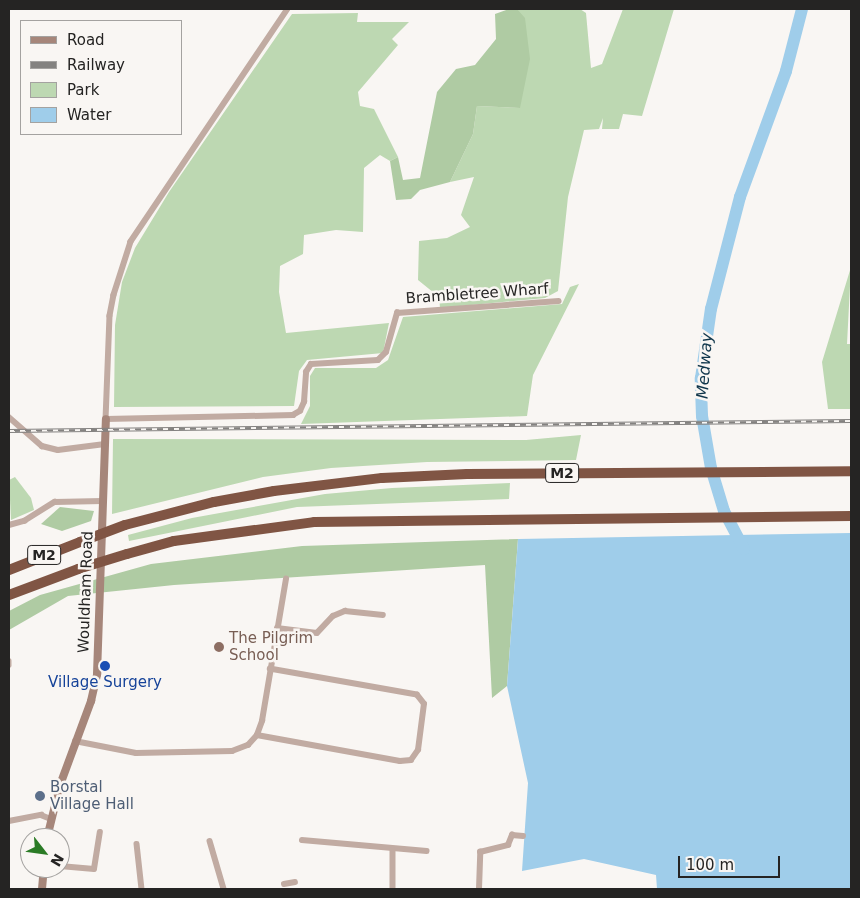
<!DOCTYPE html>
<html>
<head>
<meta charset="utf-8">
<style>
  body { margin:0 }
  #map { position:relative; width:860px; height:898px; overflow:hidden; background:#f9f6f3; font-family:"DejaVu Sans",sans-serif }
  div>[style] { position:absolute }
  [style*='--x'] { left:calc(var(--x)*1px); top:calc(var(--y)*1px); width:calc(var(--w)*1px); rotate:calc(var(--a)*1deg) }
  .green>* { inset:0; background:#bdd8b2 }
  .forest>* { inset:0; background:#afcba3 }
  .water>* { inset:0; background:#9fcdea }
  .river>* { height:12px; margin:-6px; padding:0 6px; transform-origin:6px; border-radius:6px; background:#9fcdea }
  .street>* { height:5.5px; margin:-2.75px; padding:0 2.75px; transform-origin:2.75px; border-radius:2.75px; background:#c1aba2 }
  .secondary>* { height:8px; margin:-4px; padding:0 4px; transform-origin:4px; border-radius:4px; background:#a6867a }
  .highway>* { height:10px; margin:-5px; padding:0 5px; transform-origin:5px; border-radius:5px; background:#805544 }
  .rail>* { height:4px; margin-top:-2px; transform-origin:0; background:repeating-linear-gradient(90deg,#f9f6f3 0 5.5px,#848280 0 11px); box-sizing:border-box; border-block:1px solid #848280 }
  .highway-bridge>* { height:10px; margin:-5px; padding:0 5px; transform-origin:5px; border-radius:5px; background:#805544 }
  .dots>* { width:14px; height:14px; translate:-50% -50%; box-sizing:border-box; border:2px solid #f9f6f3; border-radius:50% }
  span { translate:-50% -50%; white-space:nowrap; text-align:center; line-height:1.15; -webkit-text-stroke:5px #f9f6f3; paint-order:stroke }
  .shield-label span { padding:1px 4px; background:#f9f6f3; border:1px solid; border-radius:4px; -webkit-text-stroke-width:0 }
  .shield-label { font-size:14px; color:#252423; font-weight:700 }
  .street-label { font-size:15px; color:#252423 }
  .education-label { font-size:15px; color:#785e54 }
  .left { translate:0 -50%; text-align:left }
  .transit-label { font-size:15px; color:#164399 }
  .service-label { font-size:15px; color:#4e5e75 }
  .water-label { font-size:16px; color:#10364b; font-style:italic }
  .frame { position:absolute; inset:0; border:10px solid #252423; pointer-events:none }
  .legend { position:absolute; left:20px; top:20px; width:162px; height:115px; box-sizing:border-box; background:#f9f6f3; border:1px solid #a4a2a0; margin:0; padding:6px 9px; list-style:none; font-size:15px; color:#252423 }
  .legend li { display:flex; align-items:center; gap:10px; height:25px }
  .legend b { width:25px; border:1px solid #a4a2a0 }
  .north { position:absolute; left:20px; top:828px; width:50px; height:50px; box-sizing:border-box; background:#f9f6f3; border:1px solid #a4a2a0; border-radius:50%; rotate:120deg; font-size:14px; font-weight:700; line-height:20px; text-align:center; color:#252423 }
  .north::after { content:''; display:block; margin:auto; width:18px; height:22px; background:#2b7b25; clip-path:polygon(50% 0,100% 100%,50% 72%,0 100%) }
  .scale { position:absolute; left:678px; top:856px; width:102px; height:22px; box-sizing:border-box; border:2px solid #252423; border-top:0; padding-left:6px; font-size:15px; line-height:18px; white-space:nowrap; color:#252423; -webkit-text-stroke:4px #f9f6f3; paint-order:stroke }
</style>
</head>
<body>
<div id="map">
  <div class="green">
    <i style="clip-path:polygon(516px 9px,580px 9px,586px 13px,591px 68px,602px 64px,623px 9px,674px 9px,642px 116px,623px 114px,619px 129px,602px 129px,603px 118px,599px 129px,584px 130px,568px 197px,558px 291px,545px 298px,440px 308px,439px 297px,418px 280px,419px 241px,447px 238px,470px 227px,461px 215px,474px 177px,450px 182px,473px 134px,477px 106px,520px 108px)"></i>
    <i style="clip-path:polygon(358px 13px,357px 22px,409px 22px,392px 39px,398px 45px,358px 92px,360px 106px,374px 109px,398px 157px,390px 161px,380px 155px,364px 168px,363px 232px,336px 230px,304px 235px,303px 254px,280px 266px,279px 292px,286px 333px,389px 323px,383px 353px,307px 360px,299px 371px,294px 406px,114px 407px,115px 325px,122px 282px,135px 248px,169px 192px,292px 14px)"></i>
    <i style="clip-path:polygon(851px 267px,847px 344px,851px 344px,851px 409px,828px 409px,822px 362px)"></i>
    <i style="clip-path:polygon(579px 284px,533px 375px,527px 416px,301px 424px,310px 406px,310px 376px,315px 368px,376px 368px,388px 360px,403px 317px,562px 304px,570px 287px)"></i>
    <i style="clip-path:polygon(581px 435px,576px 460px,427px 462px,331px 468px,263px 477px,112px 514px,113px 439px,526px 440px)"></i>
    <i style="clip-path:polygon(15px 477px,31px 498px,34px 510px,11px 520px,9px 480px)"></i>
    <i style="clip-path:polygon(510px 483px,509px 499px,297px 507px,129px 541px,128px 535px,192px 518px,325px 494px,392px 488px)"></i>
  </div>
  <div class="forest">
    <i style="clip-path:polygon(509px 9px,517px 9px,525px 18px,530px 59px,520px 108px,477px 106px,473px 134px,450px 182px,420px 190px,411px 199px,396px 200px,390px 161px,398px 157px,403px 180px,420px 178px,437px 92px,456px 69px,475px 65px,496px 39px,495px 14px)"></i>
    <i style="clip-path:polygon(60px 507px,94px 511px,91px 521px,62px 531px,41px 524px)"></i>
    <i style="clip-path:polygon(518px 539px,507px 686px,492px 698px,485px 565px,174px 585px,68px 596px,9px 630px,9px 611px,40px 595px,151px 564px,302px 546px)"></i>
  </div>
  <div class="water">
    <i style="clip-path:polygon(851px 533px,851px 889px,657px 889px,656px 875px,584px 859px,522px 871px,528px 783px,507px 686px,518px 539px)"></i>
  </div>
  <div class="river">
    <i style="--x:744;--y:549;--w:43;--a:-117.8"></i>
    <i style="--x:724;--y:511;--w:45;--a:-106.8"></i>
    <i style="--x:711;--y:468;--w:53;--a:-99.8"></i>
    <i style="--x:702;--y:416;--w:38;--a:-92"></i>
    <i style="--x:701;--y:378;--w:70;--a:-81.8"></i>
    <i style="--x:711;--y:309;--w:116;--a:-75.5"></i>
    <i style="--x:740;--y:197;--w:134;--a:-69.9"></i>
    <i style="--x:786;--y:71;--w:64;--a:-75.5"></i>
  </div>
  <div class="street">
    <i style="--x:288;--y:9;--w:281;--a:124"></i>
    <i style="--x:131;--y:242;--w:56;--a:107.8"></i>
    <i style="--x:114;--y:295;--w:21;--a:101"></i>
    <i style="--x:110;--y:316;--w:103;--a:92.2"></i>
    <i style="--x:106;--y:419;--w:187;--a:-1.2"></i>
    <i style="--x:293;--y:415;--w:8;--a:-30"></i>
    <i style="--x:300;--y:411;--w:10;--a:-66"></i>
    <i style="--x:304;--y:402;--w:30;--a:-86"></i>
    <i style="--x:306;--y:372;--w:9;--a:-58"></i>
    <i style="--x:311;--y:364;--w:67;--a:-3.4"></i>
    <i style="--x:378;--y:360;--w:11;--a:-45"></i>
    <i style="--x:386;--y:352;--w:41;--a:-74.2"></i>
    <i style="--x:397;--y:313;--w:162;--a:-4.2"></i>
    <i style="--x:9;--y:417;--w:44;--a:41.3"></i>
    <i style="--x:42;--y:446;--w:16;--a:14"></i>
    <i style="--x:58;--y:450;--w:47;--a:-7.3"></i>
    <i style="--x:9;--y:525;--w:16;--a:-15"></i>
    <i style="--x:24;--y:521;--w:36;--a:-32"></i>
    <i style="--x:55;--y:502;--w:47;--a:-1.2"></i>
    <i style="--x:277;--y:628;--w:40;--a:7.1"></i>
    <i style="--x:317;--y:633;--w:23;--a:-47"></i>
    <i style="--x:333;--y:616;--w:13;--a:-23"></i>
    <i style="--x:345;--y:611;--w:38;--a:6"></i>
    <i style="--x:9;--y:661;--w:4;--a:90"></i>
    <i style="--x:257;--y:735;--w:145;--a:10.3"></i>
    <i style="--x:400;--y:761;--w:11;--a:-5"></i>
    <i style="--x:411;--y:760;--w:12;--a:-55"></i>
    <i style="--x:418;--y:750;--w:46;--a:-82.6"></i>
    <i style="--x:424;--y:704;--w:11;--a:-128"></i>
    <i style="--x:417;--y:695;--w:149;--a:-170"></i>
    <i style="--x:75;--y:741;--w:62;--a:11.1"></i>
    <i style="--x:136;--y:753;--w:96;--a:-1.2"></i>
    <i style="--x:232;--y:751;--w:17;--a:-21"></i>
    <i style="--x:248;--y:745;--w:13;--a:-48"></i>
    <i style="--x:257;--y:735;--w:15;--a:-70"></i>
    <i style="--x:262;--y:721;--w:144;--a:-80.4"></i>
    <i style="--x:9;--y:821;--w:33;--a:-11"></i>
    <i style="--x:41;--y:815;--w:11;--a:22"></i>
    <i style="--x:302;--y:840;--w:125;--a:5"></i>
    <i style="--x:210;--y:841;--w:50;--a:73.7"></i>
    <i style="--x:137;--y:844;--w:45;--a:83.7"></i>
    <i style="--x:393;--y:850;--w:39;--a:90"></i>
    <i style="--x:60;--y:866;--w:34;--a:5"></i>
    <i style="--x:94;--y:869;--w:37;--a:-81"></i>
    <i style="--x:284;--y:884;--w:11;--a:-10"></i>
    <i style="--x:479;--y:889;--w:37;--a:-88"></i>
    <i style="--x:480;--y:852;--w:29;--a:-14"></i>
    <i style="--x:508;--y:845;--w:11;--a:-68"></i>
    <i style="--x:512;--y:835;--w:11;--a:5"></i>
  </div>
  <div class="secondary">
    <i style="--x:47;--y:838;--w:55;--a:-76.2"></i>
    <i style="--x:60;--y:785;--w:90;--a:-69.7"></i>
    <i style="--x:91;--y:701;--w:28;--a:-77"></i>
    <i style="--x:97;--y:674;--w:255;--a:-88"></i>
    <i style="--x:42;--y:889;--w:21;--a:-85"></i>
  </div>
  <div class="highway">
    <i style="--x:125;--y:525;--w:92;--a:-14.5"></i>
    <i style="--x:214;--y:502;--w:61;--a:-10.4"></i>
    <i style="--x:274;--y:491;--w:109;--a:-6.9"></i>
    <i style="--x:382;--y:478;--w:85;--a:-2.7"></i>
    <i style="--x:467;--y:474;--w:384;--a:-0.4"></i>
    <i style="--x:127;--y:554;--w:49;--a:-15.5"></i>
    <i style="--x:174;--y:541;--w:141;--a:-7.7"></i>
    <i style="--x:314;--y:522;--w:537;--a:-0.64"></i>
    <i style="--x:9;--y:570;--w:76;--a:-21.5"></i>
    <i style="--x:9;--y:595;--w:74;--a:-20.6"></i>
  </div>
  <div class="rail">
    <i style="--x:9;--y:431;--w:842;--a:-0.68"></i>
  </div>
  <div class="highway-bridge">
    <i style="--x:80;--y:542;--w:48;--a:-20.7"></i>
    <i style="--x:78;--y:569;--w:51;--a:-17"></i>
  </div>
  <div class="dots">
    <i style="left:219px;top:647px;background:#8d6e63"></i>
    <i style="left:105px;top:666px;background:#1a4fb4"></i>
    <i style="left:40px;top:796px;background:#5c6f8a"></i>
  </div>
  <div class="shield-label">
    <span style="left:562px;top:473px">M2</span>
    <span style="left:44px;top:555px">M2</span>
  </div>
  <div class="street-label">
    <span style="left:477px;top:294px;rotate:-4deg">Brambletree Wharf</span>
    <span style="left:86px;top:592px;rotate:-88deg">Wouldham Road</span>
  </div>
  <div class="education-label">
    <span class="left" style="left:229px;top:647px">The Pilgrim<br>School</span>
  </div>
  <div class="transit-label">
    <span style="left:105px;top:683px">Village Surgery</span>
  </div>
  <div class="service-label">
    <span class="left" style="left:50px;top:796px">Borstal<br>Village Hall</span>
  </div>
  <div class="water-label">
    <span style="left:705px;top:366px;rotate:-86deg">Medway</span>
  </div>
  <div class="frame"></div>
  <ul class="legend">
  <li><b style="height:6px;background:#a6867a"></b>Road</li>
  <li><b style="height:6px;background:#848280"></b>Railway</li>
  <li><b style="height:14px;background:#bdd8b2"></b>Park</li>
  <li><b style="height:14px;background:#9fcdea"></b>Water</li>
  </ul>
  <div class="north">N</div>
  <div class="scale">100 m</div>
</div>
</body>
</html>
